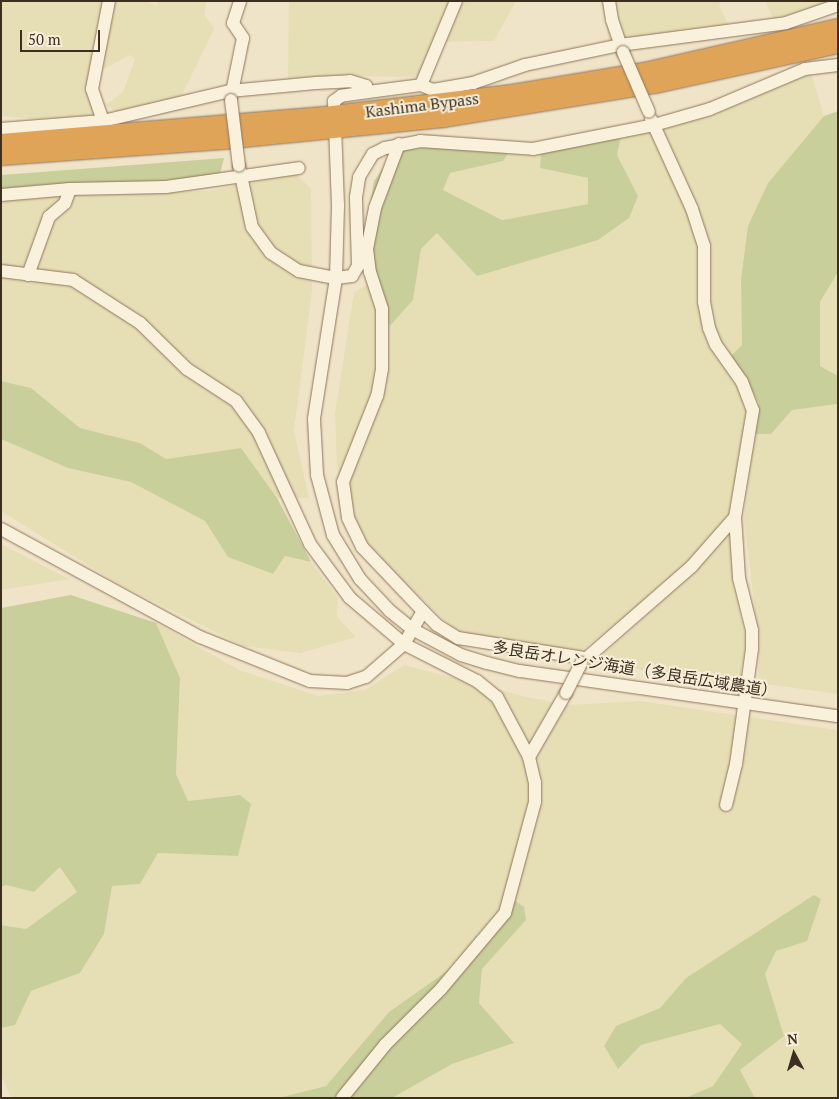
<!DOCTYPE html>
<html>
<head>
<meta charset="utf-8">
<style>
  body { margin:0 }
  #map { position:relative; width:839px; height:1099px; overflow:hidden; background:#f0e4c8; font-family:"PT Serif","Noto Sans JP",serif }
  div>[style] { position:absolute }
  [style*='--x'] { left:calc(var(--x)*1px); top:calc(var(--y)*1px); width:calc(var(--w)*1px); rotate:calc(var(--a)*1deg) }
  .farmland>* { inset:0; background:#e6deb5 }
  .green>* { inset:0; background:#c9cf9b }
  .roads { filter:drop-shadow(0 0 1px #8d765c) drop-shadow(0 0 1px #8d765c) }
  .minor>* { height:12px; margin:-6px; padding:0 6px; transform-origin:6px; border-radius:6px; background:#faf1dc }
  .highway>* { height:18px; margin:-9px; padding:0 9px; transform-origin:9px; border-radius:9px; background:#e0a458 }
  .bridges { filter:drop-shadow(0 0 1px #8d765c) drop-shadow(0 0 1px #8d765c) }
  .minor-bridge>* { height:12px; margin:-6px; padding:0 6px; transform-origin:6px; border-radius:6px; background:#faf1dc }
  span { translate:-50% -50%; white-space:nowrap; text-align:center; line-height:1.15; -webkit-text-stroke:4px #f7eed8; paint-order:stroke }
  .street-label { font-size:16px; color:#3d2e20 }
  .frame { position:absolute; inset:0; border:2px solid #3d2e20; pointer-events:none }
  .north { position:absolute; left:769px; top:1029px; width:50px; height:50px; -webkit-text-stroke:4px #f7eed8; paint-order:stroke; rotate:354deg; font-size:14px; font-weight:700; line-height:20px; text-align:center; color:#3d2e20 }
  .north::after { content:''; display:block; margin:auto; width:18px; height:22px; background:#3d2e20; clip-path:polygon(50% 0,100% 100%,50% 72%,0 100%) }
  .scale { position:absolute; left:20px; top:30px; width:80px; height:22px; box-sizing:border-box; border:2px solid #3d2e20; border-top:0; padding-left:6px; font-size:15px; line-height:18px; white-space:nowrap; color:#3d2e20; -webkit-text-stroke:4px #f7eed8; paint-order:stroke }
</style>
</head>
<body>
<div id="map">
  <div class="farmland">
    <i style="clip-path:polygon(1px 1px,146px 1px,157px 6px,158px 1px,207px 1px,204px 14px,214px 29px,181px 97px,116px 112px,106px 105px,123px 92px,135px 59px,130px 55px,90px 76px,97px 116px,61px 121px,1px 116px)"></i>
    <i style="clip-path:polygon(289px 1px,450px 2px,516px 1px,494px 41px,433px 42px,421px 77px,351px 76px,288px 81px)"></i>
    <i style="clip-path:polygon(602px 1px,721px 1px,719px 6px,729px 26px,609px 44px)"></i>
    <i style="clip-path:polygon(765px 1px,833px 1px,774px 20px)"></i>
    <i style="clip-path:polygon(811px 73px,824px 116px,768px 183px,741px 280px,742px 346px,731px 356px,759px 403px,754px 433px,771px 434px,792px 410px,836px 404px,838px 401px,838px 694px,758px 683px,759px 646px,744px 518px,753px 438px,731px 514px,683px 570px,581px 651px,459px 634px,375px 554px,352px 519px,337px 467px,335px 414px,354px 292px,369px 284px,391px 325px,413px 300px,421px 249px,437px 233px,638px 196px,617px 155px,621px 136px)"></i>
    <i style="clip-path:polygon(509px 152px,541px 154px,540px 168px,588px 178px,588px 204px,502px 220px,443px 190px,450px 173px,503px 161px)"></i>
    <i style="clip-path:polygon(296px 174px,311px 189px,312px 290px,294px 431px,309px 498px,277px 498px,241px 448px,166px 459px,140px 443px,80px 428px,31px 388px,1px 381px,1px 194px,209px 191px)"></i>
    <i style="clip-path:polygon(838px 272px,838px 376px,820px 366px,820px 302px)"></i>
    <i style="clip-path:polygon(1px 439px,68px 468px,131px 482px,205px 521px,228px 557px,273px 574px,285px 556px,311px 562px,338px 598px,337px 617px,356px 637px,300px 653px,243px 646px,117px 583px,1px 511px)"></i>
    <i style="clip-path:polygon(730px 532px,733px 585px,747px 641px,737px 691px,597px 660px,696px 571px)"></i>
    <i style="clip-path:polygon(1px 544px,69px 579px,1px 590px)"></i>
    <i style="clip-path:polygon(156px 623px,239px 670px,318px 696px,365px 690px,404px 665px,526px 697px,568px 705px,639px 701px,838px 730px,838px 1098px,755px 1098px,740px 1070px,784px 1036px,765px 974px,775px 951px,807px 941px,686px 978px,660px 1008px,616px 1026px,604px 1046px,618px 1068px,641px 1045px,720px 1024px,743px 1044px,713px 1086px,685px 1098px,392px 1098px,452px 1064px,513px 1043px,479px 1003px,482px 969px,526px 920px,389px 1012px,326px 1086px,278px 1098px,11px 1098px,1px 1075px,1px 1028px,15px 1025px,31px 991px,80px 973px,104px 934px,112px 886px,140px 884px,158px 853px,238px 856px,240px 795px,188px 801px,176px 774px,180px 678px)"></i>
    <i style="clip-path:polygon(61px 867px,77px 892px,26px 929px,1px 925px,1px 887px,5px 885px,34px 892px)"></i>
  </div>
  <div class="green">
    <i style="clip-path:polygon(838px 111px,838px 272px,820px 302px,820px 366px,838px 376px,838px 401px,837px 404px,792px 410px,771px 434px,754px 434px,759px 403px,731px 356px,742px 345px,741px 280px,748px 226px,768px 183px,824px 116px)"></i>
    <i style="clip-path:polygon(621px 136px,617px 155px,638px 196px,629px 218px,598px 240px,477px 276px,437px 233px,421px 249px,413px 300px,390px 326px,369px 284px,364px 242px,374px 181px,395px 151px,431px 147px,509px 152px,503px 161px,450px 173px,443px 190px,502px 220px,588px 204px,588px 178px,540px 168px,541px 154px)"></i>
    <i style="clip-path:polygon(224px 158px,220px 174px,165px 191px,1px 194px,1px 175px)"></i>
    <i style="clip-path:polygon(1px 381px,31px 388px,80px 428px,140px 443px,166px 459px,241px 448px,277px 498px,311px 562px,285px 556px,273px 574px,228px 557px,205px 521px,131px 482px,68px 468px,1px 439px)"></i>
    <i style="clip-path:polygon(71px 595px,156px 623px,180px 678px,176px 774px,188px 801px,240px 795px,251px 804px,238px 856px,158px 853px,140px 884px,112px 886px,104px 934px,80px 973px,31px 991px,15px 1025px,1px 1028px,1px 925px,26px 929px,77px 892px,60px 867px,34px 892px,6px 885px,1px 887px,1px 608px)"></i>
    <i style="clip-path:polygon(814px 895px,821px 899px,807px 941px,776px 951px,765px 974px,784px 1036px,740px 1070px,755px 1098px,685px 1098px,713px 1086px,742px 1044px,720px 1024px,641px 1045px,618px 1069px,604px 1046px,616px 1026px,660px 1008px,686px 978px)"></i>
    <i style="clip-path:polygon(514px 900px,524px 907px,526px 920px,482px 969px,479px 1003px,514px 1043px,452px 1064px,392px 1098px,278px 1098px,326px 1086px,389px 1012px,457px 964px,503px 905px)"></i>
  </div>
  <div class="roads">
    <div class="minor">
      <i style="--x:609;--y:1;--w:19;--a:81"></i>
      <i style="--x:612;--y:20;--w:34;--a:71"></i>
      <i style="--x:421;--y:85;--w:91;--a:-67.4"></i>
      <i style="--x:368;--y:92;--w:27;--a:172"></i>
      <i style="--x:341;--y:96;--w:9;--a:144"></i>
      <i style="--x:334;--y:101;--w:105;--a:87.8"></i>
      <i style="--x:338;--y:206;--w:72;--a:91.6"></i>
      <i style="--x:336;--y:278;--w:143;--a:98.9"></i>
      <i style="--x:314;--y:419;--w:56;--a:86.9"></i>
      <i style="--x:317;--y:475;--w:62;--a:75.1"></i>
      <i style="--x:333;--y:535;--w:52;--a:58.5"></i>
      <i style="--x:360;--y:579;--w:44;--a:46.8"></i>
      <i style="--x:390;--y:611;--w:28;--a:39"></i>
      <i style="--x:412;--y:629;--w:55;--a:28"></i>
      <i style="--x:461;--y:655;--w:27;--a:17"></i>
      <i style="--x:487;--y:663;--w:34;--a:14"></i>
      <i style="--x:520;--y:671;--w:321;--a:8.1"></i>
      <i style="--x:231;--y:97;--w:60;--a:-78.5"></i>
      <i style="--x:243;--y:38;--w:18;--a:-124"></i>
      <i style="--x:233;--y:23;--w:23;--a:-72"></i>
      <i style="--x:651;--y:119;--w:99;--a:65.5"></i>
      <i style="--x:692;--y:209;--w:39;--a:72"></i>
      <i style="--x:704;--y:246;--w:56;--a:90"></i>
      <i style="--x:704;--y:302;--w:26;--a:79"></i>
      <i style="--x:709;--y:328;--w:18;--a:68"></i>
      <i style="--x:716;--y:345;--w:45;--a:54.9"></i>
      <i style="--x:742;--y:382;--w:30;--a:69"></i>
      <i style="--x:753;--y:410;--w:109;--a:99.5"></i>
      <i style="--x:735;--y:517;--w:61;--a:86.2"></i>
      <i style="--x:739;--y:578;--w:54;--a:76"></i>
      <i style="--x:752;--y:630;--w:19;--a:90"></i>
      <i style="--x:752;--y:649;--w:116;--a:97.9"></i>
      <i style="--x:736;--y:764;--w:42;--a:103.7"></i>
      <i style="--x:103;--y:121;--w:34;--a:-109"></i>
      <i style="--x:92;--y:89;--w:90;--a:-79.1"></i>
      <i style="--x:1;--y:129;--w:102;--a:-4.5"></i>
      <i style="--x:103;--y:121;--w:130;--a:-13.3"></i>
      <i style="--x:230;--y:91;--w:86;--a:-5.3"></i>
      <i style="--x:316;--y:83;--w:34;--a:-3"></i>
      <i style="--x:350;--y:81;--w:17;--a:17"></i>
      <i style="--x:366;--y:86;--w:6;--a:72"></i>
      <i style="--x:368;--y:92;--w:53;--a:-7.5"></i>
      <i style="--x:421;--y:85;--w:13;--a:23"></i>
      <i style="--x:433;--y:90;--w:41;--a:-9.9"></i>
      <i style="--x:473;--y:83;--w:55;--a:-19.1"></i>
      <i style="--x:525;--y:65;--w:97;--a:-11.9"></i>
      <i style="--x:620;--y:45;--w:167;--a:-7.5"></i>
      <i style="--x:786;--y:23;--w:55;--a:-19.1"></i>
      <i style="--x:399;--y:144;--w:68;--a:110.6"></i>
      <i style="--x:375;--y:208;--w:42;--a:101"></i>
      <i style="--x:367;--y:249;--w:23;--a:83"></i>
      <i style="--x:370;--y:272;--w:39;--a:72"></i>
      <i style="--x:382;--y:309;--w:60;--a:90"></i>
      <i style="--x:382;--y:369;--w:27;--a:100"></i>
      <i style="--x:377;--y:396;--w:92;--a:111.6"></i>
      <i style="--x:343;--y:482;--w:36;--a:82"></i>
      <i style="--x:348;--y:518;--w:32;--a:64"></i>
      <i style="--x:362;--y:547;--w:88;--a:46.4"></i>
      <i style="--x:239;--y:166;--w:62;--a:78"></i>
      <i style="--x:252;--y:227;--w:32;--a:54"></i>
      <i style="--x:271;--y:253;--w:33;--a:33"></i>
      <i style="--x:299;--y:271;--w:38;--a:11"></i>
      <i style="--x:336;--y:278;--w:16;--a:-7"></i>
      <i style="--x:352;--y:276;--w:12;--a:-59"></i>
      <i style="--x:358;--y:266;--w:69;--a:-91.7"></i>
      <i style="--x:356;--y:197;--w:20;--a:-81"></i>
      <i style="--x:359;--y:177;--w:27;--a:-59"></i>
      <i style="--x:373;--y:154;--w:13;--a:-27"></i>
      <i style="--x:385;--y:148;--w:36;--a:-11"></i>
      <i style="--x:420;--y:141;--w:113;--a:4"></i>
      <i style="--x:533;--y:149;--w:123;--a:-11.2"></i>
      <i style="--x:654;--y:125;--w:58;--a:-15.9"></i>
      <i style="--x:710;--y:109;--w:103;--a:-22.8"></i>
      <i style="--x:805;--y:69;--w:33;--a:-7"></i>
      <i style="--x:1;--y:195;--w:69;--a:-5"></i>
      <i style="--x:70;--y:189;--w:96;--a:-1.2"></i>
      <i style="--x:166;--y:187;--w:134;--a:-8.1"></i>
      <i style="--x:1;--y:271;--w:73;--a:7.1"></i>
      <i style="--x:73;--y:280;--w:80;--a:32.7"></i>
      <i style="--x:140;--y:323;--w:66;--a:44.4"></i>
      <i style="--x:187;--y:369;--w:59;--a:33.1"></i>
      <i style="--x:236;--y:401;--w:39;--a:54"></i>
      <i style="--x:259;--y:433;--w:122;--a:65.3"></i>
      <i style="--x:310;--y:544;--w:67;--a:53.5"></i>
      <i style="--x:350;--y:598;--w:71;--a:40.4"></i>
      <i style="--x:404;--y:644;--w:82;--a:26.9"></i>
      <i style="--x:477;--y:681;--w:26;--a:39"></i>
      <i style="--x:497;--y:697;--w:68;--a:61.9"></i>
      <i style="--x:529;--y:757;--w:26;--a:77"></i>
      <i style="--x:535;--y:782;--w:20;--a:90"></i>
      <i style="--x:535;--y:802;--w:115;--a:105.1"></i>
      <i style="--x:505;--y:913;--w:99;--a:130.1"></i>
      <i style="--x:441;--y:989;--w:79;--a:135"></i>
      <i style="--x:385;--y:1045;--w:68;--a:129.1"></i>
      <i style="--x:28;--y:275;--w:62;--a:-70.1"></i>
      <i style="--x:49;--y:217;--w:21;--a:-41"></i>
      <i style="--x:65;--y:203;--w:15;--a:-70"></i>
      <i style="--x:1;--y:529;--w:226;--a:28.5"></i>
      <i style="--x:200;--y:637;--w:118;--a:21.8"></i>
      <i style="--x:310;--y:681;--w:37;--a:3"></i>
      <i style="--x:347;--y:683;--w:20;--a:-18"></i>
      <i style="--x:366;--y:677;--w:50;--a:-41"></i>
      <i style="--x:404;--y:644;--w:38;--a:-60"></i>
      <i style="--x:423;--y:611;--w:20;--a:45"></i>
      <i style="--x:437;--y:625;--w:25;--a:32"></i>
      <i style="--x:458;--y:638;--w:128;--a:9"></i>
      <i style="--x:581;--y:663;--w:147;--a:-41.1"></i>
      <i style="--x:692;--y:566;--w:65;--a:-48.7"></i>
      <i style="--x:529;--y:757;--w:74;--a:-60"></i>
    </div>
    <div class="highway">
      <i style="--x:1;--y:143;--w:333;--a:-4.8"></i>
      <i style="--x:333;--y:115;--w:180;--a:-6.7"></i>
      <i style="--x:512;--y:94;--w:134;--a:-9.5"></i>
      <i style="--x:644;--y:72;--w:199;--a:-12.8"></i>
      <i style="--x:1;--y:156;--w:223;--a:-4.1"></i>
      <i style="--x:223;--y:140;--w:222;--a:-5.7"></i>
      <i style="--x:444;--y:118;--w:214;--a:-9.2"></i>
      <i style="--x:655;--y:84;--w:187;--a:-12.3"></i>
    </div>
  </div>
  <div class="bridges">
    <div class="minor-bridge">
      <i style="--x:623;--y:52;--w:65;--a:66.6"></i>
      <i style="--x:231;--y:100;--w:66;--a:83.1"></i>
      <i style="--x:566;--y:693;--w:34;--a:-63"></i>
    </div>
  </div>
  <div class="street-label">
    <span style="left:422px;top:105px;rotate:-7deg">Kashima Bypass</span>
    <span style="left:635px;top:669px;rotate:9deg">多良岳オレンジ海道（多良岳広域農道）</span>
  </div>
  <div class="frame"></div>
  <div class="north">N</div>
  <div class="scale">50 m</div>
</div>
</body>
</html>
